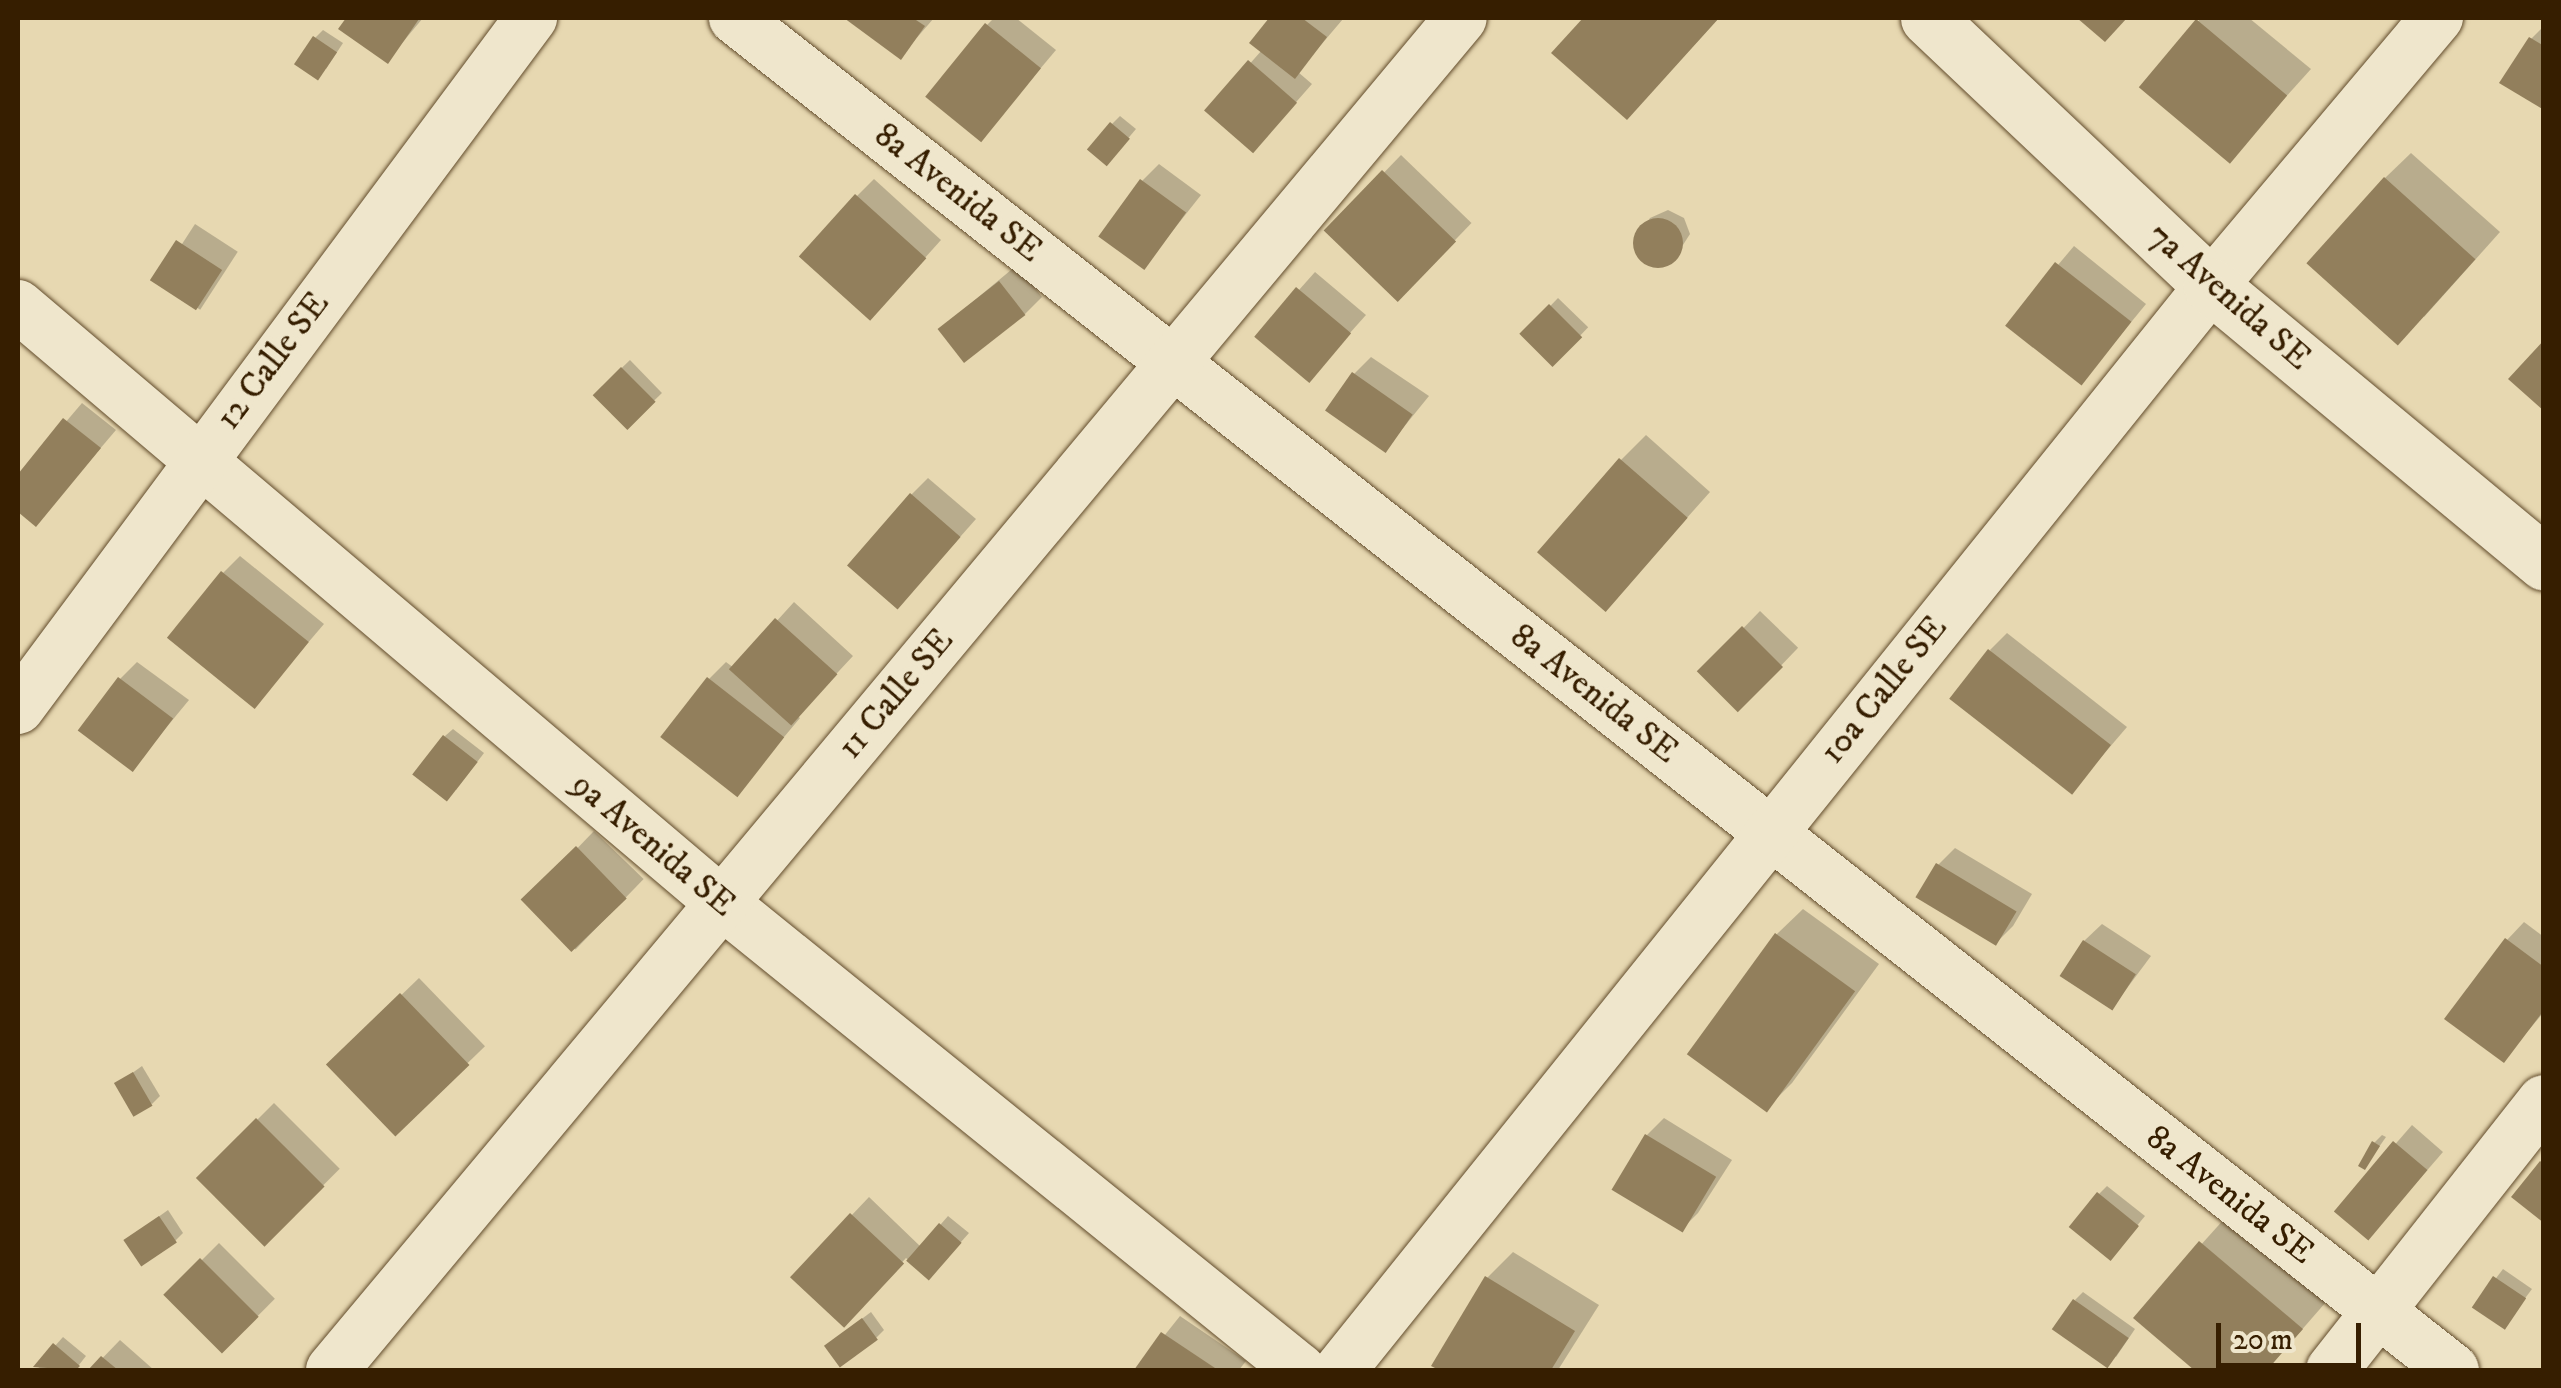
<!DOCTYPE html>
<html>
<head>
<meta charset="utf-8">
<style>
  body { margin:0 }
  #map { position:relative; width:2561px; height:1388px; overflow:hidden; background:#e7d8b1; font-family:"IM FELL DW Pica",serif }
  div>[style] { position:absolute }
  [style*='--x'] { left:calc(var(--x)*1px); top:calc(var(--y)*1px); width:calc(var(--w)*1px); rotate:calc(var(--a)*1deg) }
  .shadow>* { inset:0; background:#0003; transform-origin:0 0 }
  .building>* { inset:0; background:#927f5c; transform-origin:0 0 }
  .round { border-radius:50% }
  .roads { filter:drop-shadow(0 0 2px #624c2c) drop-shadow(0 0 2px #624c2c) }
  .street>* { height:52px; margin:-26px; padding:0 26px; transform-origin:26px; border-radius:26px; background:#efe6cc }
  .secondary>* { height:55px; margin:-27.5px; padding:0 27.5px; transform-origin:27.5px; border-radius:27.5px; background:#efe6cc }
  span { translate:-50% -50%; white-space:nowrap; text-align:center; line-height:1.15; -webkit-text-stroke:9px #efe6cc; paint-order:stroke }
  .street-label { font-size:35px; color:#361e00 }
  .frame { position:absolute; inset:0; border:20px solid #361e00; pointer-events:none }
  .scale { position:absolute; left:2216px; top:1323px; width:145px; height:45px; box-sizing:border-box; border:5px solid #361e00; border-top:0; padding-left:12px; font-size:30px; line-height:35px; white-space:nowrap; color:#361e00; -webkit-text-stroke:8px #efe6cc; paint-order:stroke }
</style>
</head>
<body>
<div id="map">
  <div class="shadow">
    <i style="clip-path:polygon(349px 18px,423px 18px,387px 61px,341px 28px)"></i>
    <i style="clip-path:polygon(848px 18px,934px 18px,901px 56px)"></i>
    <i style="clip-path:polygon(994px 18px,1016px 18px,1056px 50px,981px 139px,987px 25px)"></i>
    <i style="clip-path:polygon(1273px 18px,1343px 19px,1298px 72px,1312px 84px,1269px 133px,1208px 111px,1262px 50px,1253px 43px)"></i>
    <i style="clip-path:polygon(1586px 18px,1719px 18px,1652px 91px,1555px 53px)"></i>
    <i style="clip-path:polygon(2201px 18px,2249px 18px,2311px 69px,2229px 160px,2142px 87px)"></i>
    <i style="clip-path:polygon(2544px 26px,2544px 107px,2531px 39px)"></i>
    <i style="clip-path:polygon(323px 30px,343px 43px,326px 69px,315px 38px)"></i>
    <i style="clip-path:polygon(1120px 116px,1136px 129px,1114px 155px,1112px 124px)"></i>
    <i style="clip-path:polygon(2411px 153px,2500px 232px,2424px 317px,2385px 178px)"></i>
    <i style="left:1401px;top:155px;width:98px;height:106px;rotate:44deg"></i>
    <i style="clip-path:polygon(1159px 164px,1201px 195px,1144px 267px,1142px 181px)"></i>
    <i style="clip-path:polygon(874px 179px,941px 240px,888px 299px,857px 196px)"></i>
    <i style="clip-path:polygon(1668px 210px,1684px 218px,1690px 234px,1674px 259px,1657px 265px,1642px 259px,1635px 242px,1650px 218px)"></i>
    <i style="left:195px;top:224px;width:51px;height:69px;rotate:33deg"></i>
    <i style="clip-path:polygon(2074px 246px,2146px 304px,2096px 365px,2008px 324px)"></i>
    <i style="clip-path:polygon(1017px 265px,1042px 297px,1025px 314px,940px 329px)"></i>
    <i style="clip-path:polygon(1315px 272px,1366px 315px,1324px 362px,1258px 336px)"></i>
    <i style="left:1558px;top:298px;width:42px;height:50px;rotate:44deg"></i>
    <i style="clip-path:polygon(1371px 357px,1429px 396px,1386px 449px,1354px 374px)"></i>
    <i style="left:630px;top:360px;width:46px;height:48px;rotate:46deg"></i>
    <i style="clip-path:polygon(82px 403px,116px 430px,36px 524px,18px 509px,18px 478px)"></i>
    <i style="clip-path:polygon(1646px 435px,1710px 492px,1629px 583px,1621px 460px)"></i>
    <i style="clip-path:polygon(928px 478px,976px 519px,914px 589px,911px 495px)"></i>
    <i style="clip-path:polygon(240px 556px,324px 624px,254px 706px,223px 573px)"></i>
    <i style="clip-path:polygon(794px 602px,853px 656px,797px 716px,800px 718px,737px 793px,709px 679px,726px 662px,734px 668px)"></i>
    <i style="left:1760px;top:611px;width:53px;height:86px;rotate:44deg"></i>
    <i style="clip-path:polygon(2007px 633px,2127px 727px,2073px 790px,1990px 650px)"></i>
    <i style="clip-path:polygon(137px 662px,189px 700px,133px 768px,120px 679px)"></i>
    <i style="clip-path:polygon(453px 729px,484px 753px,456px 790px,445px 736px)"></i>
    <i style="left:594px;top:831px;width:69px;height:98px;rotate:44deg"></i>
    <i style="clip-path:polygon(1955px 848px,2032px 894px,2013px 926px,1996px 943px,1938px 865px)"></i>
    <i style="clip-path:polygon(1803px 909px,1879px 964px,1792px 1083px,1767px 1108px,1690px 1053px,1777px 934px)"></i>
    <i style="clip-path:polygon(2524px 922px,2544px 937px,2544px 1012px,2503px 1060px,2507px 940px)"></i>
    <i style="clip-path:polygon(2102px 924px,2151px 956px,2113px 1007px,2084px 941px)"></i>
    <i style="left:419px;top:978px;width:95px;height:125px;rotate:46deg"></i>
    <i style="clip-path:polygon(142px 1066px,160px 1096px,152px 1104px,117px 1084px)"></i>
    <i style="left:274px;top:1103px;width:93px;height:105px;rotate:45deg"></i>
    <i style="clip-path:polygon(1664px 1118px,1732px 1160px,1698px 1213px,1681px 1230px,1647px 1135px)"></i>
    <i style="clip-path:polygon(2412px 1125px,2443px 1152px,2384px 1220px,2337px 1211px)"></i>
    <i style="clip-path:polygon(2382px 1135px,2386px 1137px,2365px 1167px,2374px 1143px)"></i>
    <i style="clip-path:polygon(2107px 1186px,2145px 1216px,2117px 1250px,2099px 1194px)"></i>
    <i style="clip-path:polygon(869px 1197px,921px 1247px,948px 1216px,969px 1233px,929px 1278px,906px 1258px,861px 1307px,794px 1276px)"></i>
    <i style="clip-path:polygon(168px 1210px,183px 1233px,175px 1241px,126px 1240px)"></i>
    <i style="clip-path:polygon(2226px 1217px,2326px 1302px,2267px 1370px,2198px 1370px,2136px 1317px)"></i>
    <i style="left:219px;top:1243px;width:79px;height:74px;rotate:45deg"></i>
    <i style="clip-path:polygon(1513px 1252px,1599px 1305px,1558px 1370px,1444px 1370px,1434px 1365px,1487px 1278px)"></i>
    <i style="clip-path:polygon(2503px 1269px,2532px 1289px,2511px 1317px,2475px 1306px)"></i>
    <i style="clip-path:polygon(2083px 1292px,2135px 1329px,2116px 1357px,2075px 1300px)"></i>
    <i style="clip-path:polygon(871px 1312px,884px 1330px,876px 1338px,827px 1345px)"></i>
    <i style="clip-path:polygon(1180px 1316px,1246px 1361px,1239px 1370px,1137px 1370px)"></i>
    <i style="clip-path:polygon(63px 1337px,86px 1356px,75px 1370px,42px 1370px,37px 1366px)"></i>
    <i style="clip-path:polygon(120px 1340px,154px 1370px,91px 1370px)"></i>
  </div>
  <div class="building">
    <i style="clip-path:polygon(346px 18px,416px 18px,419px 19px,388px 64px,338px 29px)"></i>
    <i style="clip-path:polygon(844px 18px,913px 18px,925px 26px,901px 60px)"></i>
    <i style="clip-path:polygon(1269px 18px,1302px 18px,1327px 37px,1295px 79px,1249px 43px)"></i>
    <i style="clip-path:polygon(1583px 18px,1719px 18px,1627px 120px,1551px 53px)"></i>
    <i style="clip-path:polygon(2077px 18px,2127px 18px,2105px 42px)"></i>
    <i style="left:2196px;top:19px;width:119px;height:89px;rotate:40deg"></i>
    <i style="left:985px;top:23px;width:72px;height:95px;rotate:39deg"></i>
    <i style="left:313px;top:36px;width:29px;height:34px;rotate:34deg"></i>
    <i style="clip-path:polygon(2529px 37px,2544px 46px,2544px 110px,2499px 83px)"></i>
    <i style="left:1248px;top:60px;width:65px;height:67px;rotate:41deg"></i>
    <i style="left:1110px;top:122px;width:26px;height:36px;rotate:40deg"></i>
    <i style="left:1382px;top:170px;width:103px;height:84px;rotate:44deg"></i>
    <i style="left:2384px;top:177px;width:123px;height:116px;rotate:42deg"></i>
    <i style="left:1140px;top:179px;width:57px;height:71px;rotate:36deg"></i>
    <i style="left:855px;top:194px;width:96px;height:84px;rotate:42deg"></i>
    <i class="round" style="left:1633px;top:218px;width:50px;height:50px"></i>
    <i style="left:176px;top:240px;width:55px;height:48px;rotate:33deg"></i>
    <i style="left:2055px;top:262px;width:97px;height:81px;rotate:38deg"></i>
    <i style="left:999px;top:281px;width:43px;height:78px;rotate:52deg"></i>
    <i style="left:1296px;top:287px;width:72px;height:65px;rotate:40deg"></i>
    <i style="left:1549px;top:304px;width:47px;height:42px;rotate:45deg"></i>
    <i style="clip-path:polygon(2544px 340px,2544px 411px,2508px 379px)"></i>
    <i style="left:621px;top:367px;width:49px;height:40px;rotate:45deg"></i>
    <i style="left:1352px;top:372px;width:74px;height:47px;rotate:35deg"></i>
    <i style="clip-path:polygon(63px 418px,101px 448px,36px 527px,18px 512px,18px 474px)"></i>
    <i style="left:1619px;top:458px;width:91px;height:125px;rotate:41deg"></i>
    <i style="left:910px;top:493px;width:67px;height:96px;rotate:41deg"></i>
    <i style="left:221px;top:571px;width:113px;height:86px;rotate:39deg"></i>
    <i style="left:775px;top:618px;width:84px;height:69px;rotate:42deg"></i>
    <i style="left:1742px;top:626px;width:58px;height:64px;rotate:45deg"></i>
    <i style="left:1988px;top:649px;width:156px;height:63px;rotate:38deg"></i>
    <i style="left:118px;top:677px;width:69px;height:67px;rotate:37deg"></i>
    <i style="left:707px;top:677px;width:98px;height:76px;rotate:38deg"></i>
    <i style="left:443px;top:735px;width:44px;height:50px;rotate:38deg"></i>
    <i style="left:576px;top:846px;width:73px;height:77px;rotate:46deg"></i>
    <i style="left:1936px;top:863px;width:94px;height:40px;rotate:31deg"></i>
    <i style="left:1775px;top:933px;width:99px;height:150px;rotate:36deg"></i>
    <i style="clip-path:polygon(2505px 938px,2544px 967px,2544px 1010px,2504px 1063px,2444px 1019px)"></i>
    <i style="left:2083px;top:940px;width:63px;height:43px;rotate:33deg"></i>
    <i style="left:400px;top:993px;width:100px;height:103px;rotate:46deg"></i>
    <i style="left:133px;top:1072px;width:39px;height:22px;rotate:60deg"></i>
    <i style="left:256px;top:1118px;width:97px;height:85px;rotate:45deg"></i>
    <i style="left:1645px;top:1134px;width:83px;height:65px;rotate:31deg"></i>
    <i style="clip-path:polygon(2372px 1141px,2380px 1146px,2365px 1170px,2358px 1166px)"></i>
    <i style="left:2393px;top:1141px;width:45px;height:92px;rotate:40deg"></i>
    <i style="clip-path:polygon(2540px 1161px,2544px 1164px,2544px 1223px,2511px 1197px)"></i>
    <i style="left:2097px;top:1192px;width:54px;height:45px;rotate:39deg"></i>
    <i style="left:850px;top:1213px;width:74px;height:88px;rotate:43deg"></i>
    <i style="left:159px;top:1216px;width:32px;height:43px;rotate:56deg"></i>
    <i style="left:939px;top:1223px;width:30px;height:50px;rotate:41deg"></i>
    <i style="clip-path:polygon(2199px 1241px,2303px 1329px,2267px 1370px,2194px 1370px,2133px 1318px)"></i>
    <i style="left:200px;top:1258px;width:83px;height:52px;rotate:45deg"></i>
    <i style="clip-path:polygon(1485px 1276px,1575px 1331px,1551px 1370px,1439px 1370px,1431px 1366px)"></i>
    <i style="left:2493px;top:1276px;width:40px;height:38px;rotate:34deg"></i>
    <i style="left:2073px;top:1299px;width:68px;height:37px;rotate:35deg"></i>
    <i style="left:862px;top:1318px;width:27px;height:47px;rotate:54deg"></i>
    <i style="clip-path:polygon(1161px 1332px,1218px 1370px,1134px 1370px)"></i>
    <i style="clip-path:polygon(53px 1343px,80px 1366px,76px 1370px,33px 1367px)"></i>
    <i style="clip-path:polygon(101px 1356px,118px 1370px,88px 1370px)"></i>
  </div>
  <div class="roads">
    <div class="street">
      <i style="--x:735;--y:18;--w:2186;--a:38.2"></i>
      <i style="--x:18;--y:306;--w:923;--a:40.3"></i>
      <i style="--x:722;--y:903;--w:743;--a:38.94"></i>
      <i style="--x:18;--y:708;--w:860;--a:-53.37"></i>
      <i style="--x:332;--y:1370;--w:1761;--a:-50.14"></i>
      <i style="--x:1340;--y:1370;--w:1391;--a:-51.22"></i>
      <i style="--x:2211;--y:286;--w:351;--a:-49.9"></i>
      <i style="--x:2332;--y:1370;--w:342;--a:-51.8"></i>
    </div>
    <div class="secondary">
      <i style="--x:1928;--y:18;--w:390;--a:43.4"></i>
      <i style="--x:2211;--y:286;--w:433;--a:39.7"></i>
    </div>
  </div>
  <div class="street-label">
    <span style="left:958px;top:193px;rotate:38deg">8a Avenida SE</span>
    <span style="left:2229px;top:297px;rotate:41deg">7a Avenida SE</span>
    <span style="left:273px;top:361px;rotate:-53deg">12 Calle SE</span>
    <span style="left:1884px;top:690px;rotate:-51deg">10a Calle SE</span>
    <span style="left:896px;top:694px;rotate:-50deg">11 Calle SE</span>
    <span style="left:1594px;top:694px;rotate:38deg">8a Avenida SE</span>
    <span style="left:653px;top:845px;rotate:40deg">9a Avenida SE</span>
    <span style="left:2230px;top:1195px;rotate:38deg">8a Avenida SE</span>
  </div>
  <div class="frame"></div>
  <div class="scale">20 m</div>
</div>
</body>
</html>
